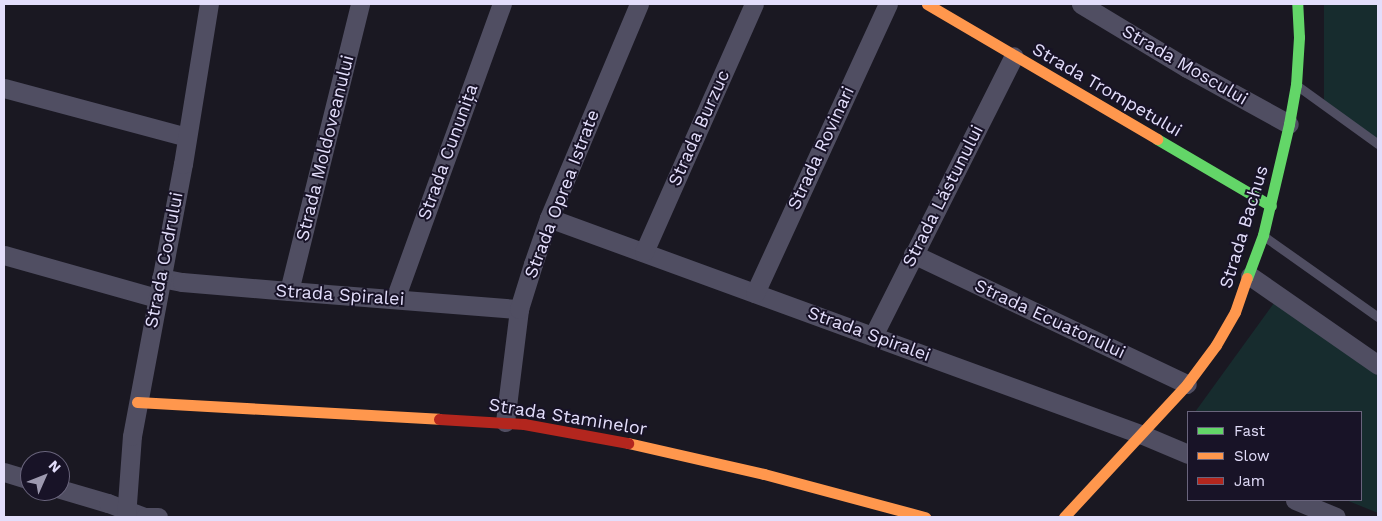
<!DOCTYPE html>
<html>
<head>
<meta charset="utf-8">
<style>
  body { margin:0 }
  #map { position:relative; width:1382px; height:521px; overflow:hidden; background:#1a1822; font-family:"Work Sans",sans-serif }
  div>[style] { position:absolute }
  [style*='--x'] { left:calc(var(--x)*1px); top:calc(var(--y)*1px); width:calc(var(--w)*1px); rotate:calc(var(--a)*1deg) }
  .green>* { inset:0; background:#172c2e }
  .lane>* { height:9px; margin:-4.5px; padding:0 4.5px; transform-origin:4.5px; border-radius:4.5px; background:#504e62 }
  .street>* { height:19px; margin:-9.5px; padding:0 9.5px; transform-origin:9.5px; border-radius:9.5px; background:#504e62 }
  .fast>* { height:11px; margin:-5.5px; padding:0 5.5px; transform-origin:5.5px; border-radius:5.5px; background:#63d668 }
  .slow>* { height:11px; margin:-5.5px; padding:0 5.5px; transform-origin:5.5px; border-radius:5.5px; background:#ff974d }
  .jam>* { height:11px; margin:-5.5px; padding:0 5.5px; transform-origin:5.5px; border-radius:5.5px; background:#b3261e }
  span { translate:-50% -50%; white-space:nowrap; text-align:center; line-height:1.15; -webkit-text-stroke:4px #181327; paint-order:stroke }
  .street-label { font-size:18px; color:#e3defb }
  .frame { position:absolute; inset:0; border:5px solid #e3defb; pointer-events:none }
  .legend { position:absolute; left:1187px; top:411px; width:175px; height:90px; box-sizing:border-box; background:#181327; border:1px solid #69647c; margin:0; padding:6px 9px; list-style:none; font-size:15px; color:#e3defb }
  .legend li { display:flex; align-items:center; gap:10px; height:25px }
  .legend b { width:25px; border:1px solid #69647c }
  .north { position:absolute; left:20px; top:451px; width:50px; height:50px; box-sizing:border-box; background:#181327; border:1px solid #69647c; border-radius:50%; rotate:46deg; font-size:14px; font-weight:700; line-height:20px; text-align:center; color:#e3defb }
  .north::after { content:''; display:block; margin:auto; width:18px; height:22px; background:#9d99af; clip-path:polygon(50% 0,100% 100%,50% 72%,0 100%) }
</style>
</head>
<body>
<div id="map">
  <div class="green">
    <i style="clip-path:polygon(1324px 4px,1378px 4px,1378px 141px,1324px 102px)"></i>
    <i style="clip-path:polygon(1274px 303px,1378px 375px,1378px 513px,1346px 500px,1361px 500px,1361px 412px,1195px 412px)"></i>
  </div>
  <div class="lane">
    <i style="--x:1299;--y:87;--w:97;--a:35.8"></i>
    <i style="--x:1265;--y:237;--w:138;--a:35.3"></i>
  </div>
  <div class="street">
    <i style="--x:1081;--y:4;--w:124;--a:31.1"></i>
    <i style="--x:1187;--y:68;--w:116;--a:28.8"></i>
    <i style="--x:4;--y:88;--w:189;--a:15"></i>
    <i style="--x:549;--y:218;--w:632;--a:20.07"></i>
    <i style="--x:1143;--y:435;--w:49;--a:22.9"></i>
    <i style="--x:644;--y:252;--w:271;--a:-66.1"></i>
    <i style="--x:913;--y:254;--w:303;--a:25.4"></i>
    <i style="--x:4;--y:255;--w:159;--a:15.7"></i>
    <i style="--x:1250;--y:276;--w:156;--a:34.8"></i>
    <i style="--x:161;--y:278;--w:21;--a:11"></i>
    <i style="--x:182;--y:282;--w:107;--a:4.8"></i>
    <i style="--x:289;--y:291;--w:231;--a:4.5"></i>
    <i style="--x:289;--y:291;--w:296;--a:-76.1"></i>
    <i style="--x:755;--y:293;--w:318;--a:-65.3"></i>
    <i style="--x:395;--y:299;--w:314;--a:-70.1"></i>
    <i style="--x:873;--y:336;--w:313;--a:-63.3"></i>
    <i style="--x:505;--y:422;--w:114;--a:-82.9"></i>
    <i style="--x:519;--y:309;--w:47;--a:-72.7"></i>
    <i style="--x:533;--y:264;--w:49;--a:-70.8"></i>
    <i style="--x:549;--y:218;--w:232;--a:-67.2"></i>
    <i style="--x:4;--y:472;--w:27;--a:17"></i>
    <i style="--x:60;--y:489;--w:50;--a:16.3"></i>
    <i style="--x:108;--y:503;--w:40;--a:21"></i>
    <i style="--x:145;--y:517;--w:13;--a:0"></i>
    <i style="--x:1295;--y:500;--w:44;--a:22.5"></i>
    <i style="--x:126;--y:517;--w:81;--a:-85.8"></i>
    <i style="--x:132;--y:436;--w:277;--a:-79.4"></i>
    <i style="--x:183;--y:164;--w:162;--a:-80.8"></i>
  </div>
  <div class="fast">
    <i style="--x:1157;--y:139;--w:132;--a:30.4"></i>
    <i style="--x:1247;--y:278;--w:46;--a:-69.6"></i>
    <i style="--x:1263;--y:235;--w:114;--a:-76.8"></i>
    <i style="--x:1289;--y:124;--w:40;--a:-80"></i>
    <i style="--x:1296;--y:85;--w:48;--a:-86.4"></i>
    <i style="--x:1299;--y:37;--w:33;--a:-93"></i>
  </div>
  <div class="slow">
    <i style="--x:927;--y:4;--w:267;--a:30.4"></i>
    <i style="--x:137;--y:402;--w:302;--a:3.2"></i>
    <i style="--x:628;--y:443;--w:139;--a:12.8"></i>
    <i style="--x:764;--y:474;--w:167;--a:15"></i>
    <i style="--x:1064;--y:517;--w:181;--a:-47.2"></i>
    <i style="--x:1187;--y:384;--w:49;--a:-53.4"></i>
    <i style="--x:1216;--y:345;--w:38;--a:-60"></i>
    <i style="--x:1235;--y:312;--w:36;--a:-71"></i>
  </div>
  <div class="jam">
    <i style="--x:439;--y:419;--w:85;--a:3.4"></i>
    <i style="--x:524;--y:424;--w:106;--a:10.4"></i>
  </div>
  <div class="street-label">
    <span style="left:1185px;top:65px;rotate:30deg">Strada Moscului</span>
    <span style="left:1107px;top:90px;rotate:30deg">Strada Trompetului</span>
    <span style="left:699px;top:128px;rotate:-66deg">Strada Burzuc</span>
    <span style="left:325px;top:148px;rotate:-76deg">Strada Moldoveanului</span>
    <span style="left:821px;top:148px;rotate:-65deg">Strada Rovinari</span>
    <span style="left:448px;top:152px;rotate:-70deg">Strada Cununița</span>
    <span style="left:562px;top:194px;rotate:-69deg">Strada Oprea Istrate</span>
    <span style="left:943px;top:196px;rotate:-63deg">Strada Lăstunului</span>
    <span style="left:1244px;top:227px;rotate:-73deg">Strada Bachus</span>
    <span style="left:164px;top:260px;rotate:-79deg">Strada Codrului</span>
    <span style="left:340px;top:295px;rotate:4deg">Strada Spiralei</span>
    <span style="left:1050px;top:319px;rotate:25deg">Strada Ecuatorului</span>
    <span style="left:869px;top:334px;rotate:20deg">Strada Spiralei</span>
    <span style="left:568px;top:417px;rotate:9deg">Strada Staminelor</span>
  </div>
  <div class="frame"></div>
  <ul class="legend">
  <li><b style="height:6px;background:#63d668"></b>Fast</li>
  <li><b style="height:6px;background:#ff974d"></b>Slow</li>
  <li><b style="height:6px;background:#b3261e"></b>Jam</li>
  </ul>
  <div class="north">N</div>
</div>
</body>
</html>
